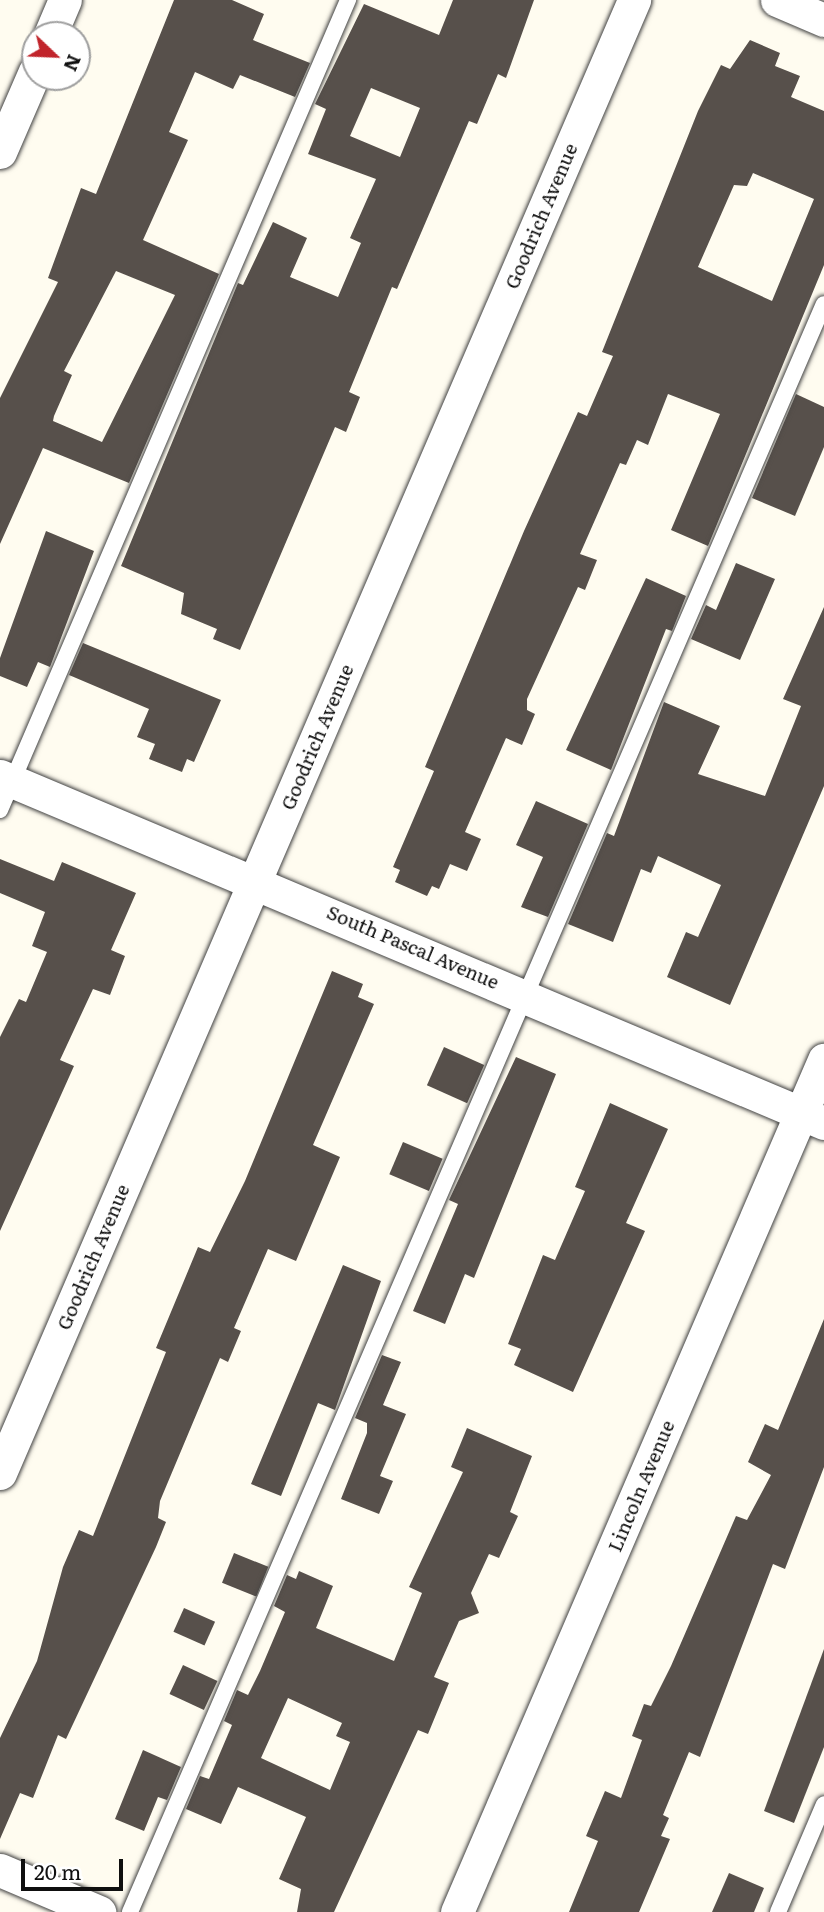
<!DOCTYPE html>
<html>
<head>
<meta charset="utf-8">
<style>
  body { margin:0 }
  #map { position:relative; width:824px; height:1912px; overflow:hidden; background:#fffcf0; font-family:Literata,serif }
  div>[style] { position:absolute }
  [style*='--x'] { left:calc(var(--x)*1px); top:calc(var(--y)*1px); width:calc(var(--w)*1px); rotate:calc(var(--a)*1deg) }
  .building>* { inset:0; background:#57504b; transform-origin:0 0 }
  .roads { filter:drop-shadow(0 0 2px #424242) drop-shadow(0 0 2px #424242) }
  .service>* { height:16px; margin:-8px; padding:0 8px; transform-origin:8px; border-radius:8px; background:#fff }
  .minor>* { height:33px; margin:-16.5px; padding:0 16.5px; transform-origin:16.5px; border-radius:16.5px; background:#fff }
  span { translate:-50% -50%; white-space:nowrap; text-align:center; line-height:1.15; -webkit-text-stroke:7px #fff; paint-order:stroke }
  .street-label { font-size:19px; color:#0f0f0f }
  .north { position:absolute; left:21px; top:21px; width:70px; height:70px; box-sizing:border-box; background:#fff; border:2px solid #9f9f9f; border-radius:50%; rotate:113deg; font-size:19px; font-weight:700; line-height:28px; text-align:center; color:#0f0f0f }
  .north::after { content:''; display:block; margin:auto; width:24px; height:32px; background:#c1242b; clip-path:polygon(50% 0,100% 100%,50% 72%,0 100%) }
  .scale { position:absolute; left:21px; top:1859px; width:102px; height:32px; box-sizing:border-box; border:4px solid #0f0f0f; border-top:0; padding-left:9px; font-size:21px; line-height:24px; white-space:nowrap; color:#0f0f0f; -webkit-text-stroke:5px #fff; paint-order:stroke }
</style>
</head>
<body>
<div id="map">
  <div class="building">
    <i style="clip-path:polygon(evenodd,174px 0,232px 0,264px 14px,253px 40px,310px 63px,295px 97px,240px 75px,233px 89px,195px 72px,169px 132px,188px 140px,143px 240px,219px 274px,129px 483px,43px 448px,0 544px,0 398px,58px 282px,48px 278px,81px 188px,96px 194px,174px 0,116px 271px,175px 295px,102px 442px,53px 421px,54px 416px,72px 375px,64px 371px,116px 271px)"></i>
    <i style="clip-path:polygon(evenodd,453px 0,534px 0,506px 78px,498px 74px,477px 124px,469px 121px,397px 289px,392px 287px,349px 392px,360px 397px,346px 432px,335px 427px,240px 650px,213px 639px,217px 629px,181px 614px,184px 593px,121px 566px,238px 283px,243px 285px,273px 222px,307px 238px,290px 277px,338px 297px,361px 243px,350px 238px,376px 179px,308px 154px,326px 109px,315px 104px,364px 4px,439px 35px,453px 0,371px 88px,420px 108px,400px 157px,350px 136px,371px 88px)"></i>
    <i style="clip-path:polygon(evenodd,750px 40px,780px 53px,775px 66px,800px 76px,791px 97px,824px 111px,824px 265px,708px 546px,671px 530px,720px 414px,668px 394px,648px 445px,637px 440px,626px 465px,620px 463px,580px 554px,597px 560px,585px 590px,578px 587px,527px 699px,527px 710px,535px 714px,522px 745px,506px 738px,465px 832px,481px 839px,467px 871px,450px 864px,439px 889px,432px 886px,427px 896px,395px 882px,400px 870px,393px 867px,434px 771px,425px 767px,524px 531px,578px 412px,587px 416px,613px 356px,602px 352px,698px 111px,721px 65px,730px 69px,750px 40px,753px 173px,814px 199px,772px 301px,698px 267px,734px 185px,747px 186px,753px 173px)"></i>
    <i style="clip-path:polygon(796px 394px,824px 407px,824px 447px,795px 516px,752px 498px)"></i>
    <i style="clip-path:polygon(46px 531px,94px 551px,50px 667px,38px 662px,27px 687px,0 676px,0 658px)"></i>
    <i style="clip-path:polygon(736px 563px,775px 579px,740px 660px,691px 639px,706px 605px,716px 610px)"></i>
    <i style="clip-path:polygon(646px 578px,686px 596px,672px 631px,666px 629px,611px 770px,566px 750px)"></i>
    <i style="clip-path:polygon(824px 607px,824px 786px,730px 1005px,667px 977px,686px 932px,698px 937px,721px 885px,658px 856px,651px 873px,641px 869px,613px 942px,568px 924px,607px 833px,614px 836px,664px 702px,720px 726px,698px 774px,765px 796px,801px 706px,783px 699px)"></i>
    <i style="clip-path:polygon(83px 643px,221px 700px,194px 762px,187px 759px,182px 772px,149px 759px,155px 744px,137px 737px,149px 709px,69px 675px)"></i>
    <i style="clip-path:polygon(536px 801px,588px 824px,548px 917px,521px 907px,543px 857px,516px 845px)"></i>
    <i style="clip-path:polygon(0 859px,54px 881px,62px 862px,136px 893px,111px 950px,125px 956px,110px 995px,93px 989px,60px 1060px,74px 1066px,0 1231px,0 1037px,19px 999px,26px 1002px,47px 952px,32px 946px,45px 912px,0 893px)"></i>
    <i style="clip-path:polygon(332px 971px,363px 984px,358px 997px,374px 1004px,313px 1145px,340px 1157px,296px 1261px,268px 1249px,234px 1328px,241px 1331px,228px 1362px,220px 1358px,160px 1501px,158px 1518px,166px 1522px,156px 1547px,66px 1739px,58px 1735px,33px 1798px,20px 1793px,0 1839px,0 1738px,37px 1661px,63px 1567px,79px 1530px,93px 1536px,166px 1352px,156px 1348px,198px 1247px,210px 1252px,245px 1181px)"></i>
    <i style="left:444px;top:1047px;width:44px;height:42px;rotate:24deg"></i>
    <i style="clip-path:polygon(516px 1057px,556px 1074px,474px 1278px,465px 1274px,445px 1324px,413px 1311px,458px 1204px,449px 1200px)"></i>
    <i style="clip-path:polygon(610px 1103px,668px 1129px,626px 1223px,645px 1231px,573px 1392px,514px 1365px,521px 1349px,508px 1344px,543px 1255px,555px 1260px,585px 1191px,575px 1187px)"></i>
    <i style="left:403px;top:1142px;width:43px;height:35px;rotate:23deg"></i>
    <i style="clip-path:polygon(343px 1265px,381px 1281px,335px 1410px,318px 1403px,281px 1496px,251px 1484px)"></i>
    <i style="clip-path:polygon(824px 1319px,824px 1467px,785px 1569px,773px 1564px,700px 1757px,689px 1752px,663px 1815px,669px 1818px,661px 1836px,670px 1839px,639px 1912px,569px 1912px,598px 1841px,586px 1836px,605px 1791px,621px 1798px,642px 1740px,632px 1736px,644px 1704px,651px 1706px,671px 1666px,736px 1516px,747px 1520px,771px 1475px,748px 1462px,765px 1424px,778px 1430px)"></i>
    <i style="clip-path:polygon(382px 1355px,401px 1362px,383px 1405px,406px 1414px,380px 1476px,393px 1481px,379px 1514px,341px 1499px,367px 1433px,367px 1423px,355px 1418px)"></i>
    <i style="clip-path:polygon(evenodd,467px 1428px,532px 1456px,510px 1512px,518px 1516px,499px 1558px,489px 1554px,471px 1593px,479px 1613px,459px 1621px,434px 1677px,449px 1683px,428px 1734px,418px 1730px,334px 1912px,297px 1912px,301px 1889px,279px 1879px,306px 1817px,238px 1787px,221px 1824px,186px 1809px,200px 1776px,209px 1779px,232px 1725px,224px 1721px,237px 1690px,248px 1695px,260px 1671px,285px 1612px,274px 1606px,287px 1575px,296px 1579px,299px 1571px,333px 1586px,316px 1628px,394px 1661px,422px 1593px,409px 1587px,463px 1472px,451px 1467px,467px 1428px,288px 1698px,342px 1723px,336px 1736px,350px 1742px,330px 1790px,261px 1758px,288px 1698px)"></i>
    <i style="left:234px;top:1553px;width:37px;height:32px;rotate:22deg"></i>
    <i style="left:184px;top:1608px;width:34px;height:26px;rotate:24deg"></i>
    <i style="clip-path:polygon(824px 1649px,824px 1747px,794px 1823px,764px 1811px)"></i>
    <i style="left:183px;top:1665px;width:38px;height:32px;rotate:25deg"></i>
    <i style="clip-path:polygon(143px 1750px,181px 1767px,167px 1800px,158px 1797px,144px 1831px,115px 1819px)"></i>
    <i style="clip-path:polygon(729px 1873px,764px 1888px,754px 1912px,712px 1912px)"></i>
  </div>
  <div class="roads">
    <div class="service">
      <i style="--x:0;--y:810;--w:882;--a:-66.75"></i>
      <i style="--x:130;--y:1912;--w:1751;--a:-66.66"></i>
      <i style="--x:778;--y:1912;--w:117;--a:-66.9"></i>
    </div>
    <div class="minor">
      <i style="--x:777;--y:0;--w:51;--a:23.1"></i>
      <i style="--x:50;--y:35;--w:38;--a:-67"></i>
      <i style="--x:0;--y:152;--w:88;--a:-66.6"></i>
      <i style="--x:0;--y:776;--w:894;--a:22.84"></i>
      <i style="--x:0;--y:1473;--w:1604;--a:-66.71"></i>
      <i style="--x:0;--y:1870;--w:108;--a:23"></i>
      <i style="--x:457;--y:1912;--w:928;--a:-66.7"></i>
    </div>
  </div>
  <div class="street-label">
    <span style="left:541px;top:216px;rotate:-67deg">Goodrich Avenue</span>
    <span style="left:317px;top:737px;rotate:-67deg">Goodrich Avenue</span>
    <span style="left:413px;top:947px;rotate:23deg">South Pascal Avenue</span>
    <span style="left:93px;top:1257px;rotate:-67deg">Goodrich Avenue</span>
    <span style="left:641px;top:1486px;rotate:-67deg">Lincoln Avenue</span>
  </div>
  <div class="north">N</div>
  <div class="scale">20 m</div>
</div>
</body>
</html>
